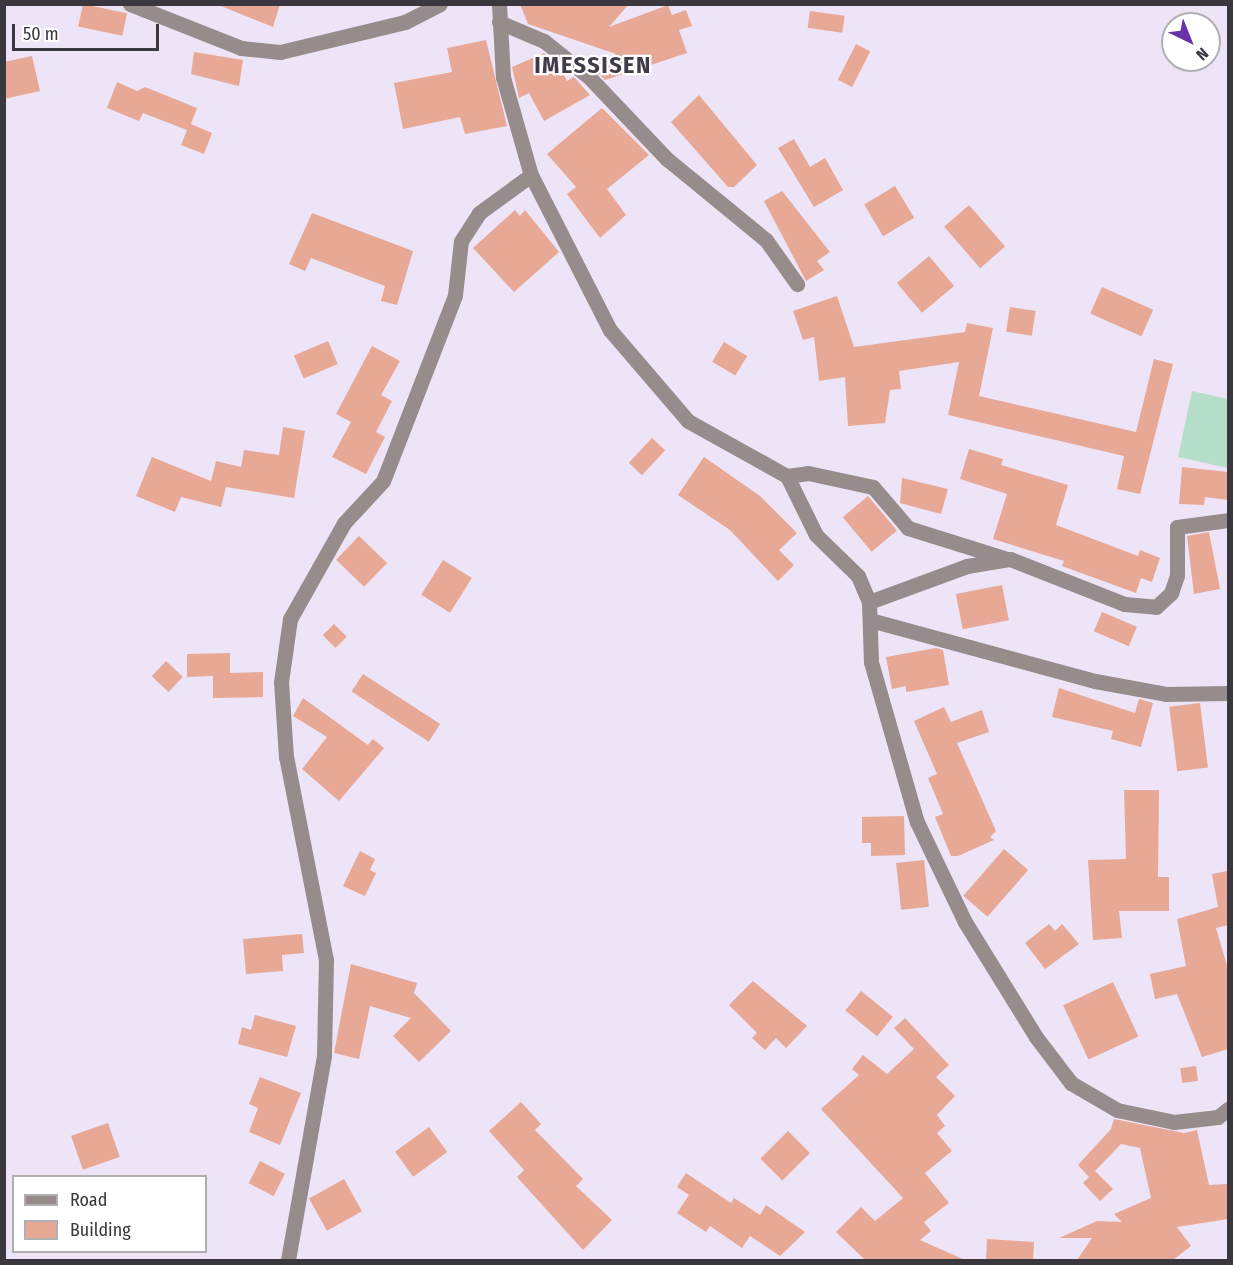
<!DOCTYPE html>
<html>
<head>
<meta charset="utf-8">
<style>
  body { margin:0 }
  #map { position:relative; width:1233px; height:1265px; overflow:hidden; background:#ede4f7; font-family:"Fira Sans Condensed",sans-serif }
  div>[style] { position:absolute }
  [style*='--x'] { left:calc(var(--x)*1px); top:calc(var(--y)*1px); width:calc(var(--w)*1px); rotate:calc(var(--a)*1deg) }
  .green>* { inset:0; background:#b5deca }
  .building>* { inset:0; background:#e7a896; transform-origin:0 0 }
  .minor>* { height:15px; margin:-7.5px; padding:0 7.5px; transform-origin:7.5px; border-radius:7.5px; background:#968c8b }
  span { translate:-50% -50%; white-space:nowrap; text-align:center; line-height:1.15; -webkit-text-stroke:4.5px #fff; paint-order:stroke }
  .district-label { font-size:24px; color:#423a49; font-weight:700; letter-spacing:1.5px }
  .frame { position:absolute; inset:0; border:6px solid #3a373f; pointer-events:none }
  .legend { position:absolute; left:12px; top:1175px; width:195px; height:78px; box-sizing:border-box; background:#fff; border:2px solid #b0afb2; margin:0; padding:8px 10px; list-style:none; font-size:18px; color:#3a373f }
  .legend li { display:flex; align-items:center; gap:12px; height:30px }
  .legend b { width:30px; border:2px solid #b0afb2 }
  .north { position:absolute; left:1161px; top:12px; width:60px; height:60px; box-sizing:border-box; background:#fff; border:2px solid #b0afb2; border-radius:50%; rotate:137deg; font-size:16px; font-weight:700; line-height:24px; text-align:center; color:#3a373f }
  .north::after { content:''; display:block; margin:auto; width:21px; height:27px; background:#6932a8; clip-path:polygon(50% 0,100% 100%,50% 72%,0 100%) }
  .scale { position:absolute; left:12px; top:24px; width:147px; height:27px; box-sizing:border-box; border:3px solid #3a373f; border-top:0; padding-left:8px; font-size:18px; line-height:21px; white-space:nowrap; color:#3a373f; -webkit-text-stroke:4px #fff; paint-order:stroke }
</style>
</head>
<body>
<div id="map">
  <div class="green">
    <i style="clip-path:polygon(1192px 391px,1228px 399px,1228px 468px,1178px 457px)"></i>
  </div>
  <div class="building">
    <i style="left:83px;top:4px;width:45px;height:23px;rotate:12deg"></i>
    <i style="clip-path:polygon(216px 4px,280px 4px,273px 27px)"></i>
    <i style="clip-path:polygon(520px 4px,629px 4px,609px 27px,668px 5px,672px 15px,686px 10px,692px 26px,679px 30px,687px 53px,605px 80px,592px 67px,616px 54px,528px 24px)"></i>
    <i style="left:810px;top:11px;width:35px;height:17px;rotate:8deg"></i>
    <i style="clip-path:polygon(486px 40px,507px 126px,465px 134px,460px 117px,403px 129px,394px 83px,452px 72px,447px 48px)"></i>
    <i style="left:856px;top:44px;width:16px;height:40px;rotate:27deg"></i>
    <i style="clip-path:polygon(194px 52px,243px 60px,239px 86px,191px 74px)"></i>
    <i style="clip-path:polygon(544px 53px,560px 67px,567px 81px,574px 77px,590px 95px,544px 121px,529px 93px,519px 98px,512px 67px)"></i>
    <i style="clip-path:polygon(32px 56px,40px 91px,4px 99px,4px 62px)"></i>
    <i style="clip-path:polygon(117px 82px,137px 91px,145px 87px,197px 108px,191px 124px,212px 133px,204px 154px,181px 145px,187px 130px,143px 113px,139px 121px,107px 108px)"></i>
    <i style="clip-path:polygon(699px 95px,757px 165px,734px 187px,728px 187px,671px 122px)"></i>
    <i style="clip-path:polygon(602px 108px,649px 155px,607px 189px,626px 215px,600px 238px,567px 194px,576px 187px,547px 154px)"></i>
    <i style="clip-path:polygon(794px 139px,810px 167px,825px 158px,843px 190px,814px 207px,778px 148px)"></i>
    <i style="left:895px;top:186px;width:37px;height:36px;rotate:59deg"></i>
    <i style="clip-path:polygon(782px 191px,830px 252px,817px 261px,824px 270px,806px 281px,764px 201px)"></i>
    <i style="left:969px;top:205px;width:55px;height:33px;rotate:49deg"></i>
    <i style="clip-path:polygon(515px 210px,520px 216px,525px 210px,559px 252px,514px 292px,473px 248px)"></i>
    <i style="clip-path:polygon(312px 213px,413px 251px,397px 305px,381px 301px,385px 286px,311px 258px,305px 271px,289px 264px)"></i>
    <i style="left:929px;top:256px;width:39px;height:42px;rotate:50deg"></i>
    <i style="left:1102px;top:287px;width:56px;height:29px;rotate:24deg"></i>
    <i style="clip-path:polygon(837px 296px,854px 347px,965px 332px,967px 323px,993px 328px,979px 396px,1136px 432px,1154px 359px,1173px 364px,1140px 494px,1117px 489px,1124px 456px,948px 415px,959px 362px,899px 371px,901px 389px,890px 390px,885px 423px,848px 426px,845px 377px,819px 381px,814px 337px,803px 340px,793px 311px)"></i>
    <i style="left:1010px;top:307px;width:26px;height:25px;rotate:9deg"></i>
    <i style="left:328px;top:341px;width:25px;height:37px;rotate:67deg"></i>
    <i style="left:724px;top:342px;width:27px;height:23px;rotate:31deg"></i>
    <i style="clip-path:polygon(372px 346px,400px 361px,381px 395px,392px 401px,376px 432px,385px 437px,366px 474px,332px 457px,351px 422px,336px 414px)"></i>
    <i style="clip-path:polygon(283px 427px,305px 431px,294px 498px,226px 487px,221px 507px,181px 497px,175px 512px,136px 496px,152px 457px,211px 481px,216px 461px,241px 467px,244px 450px,279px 455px)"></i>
    <i style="left:652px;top:438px;width:18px;height:34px;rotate:43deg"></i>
    <i style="clip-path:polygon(969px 449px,1003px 459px,1001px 465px,1068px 485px,1056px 525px,1138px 556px,1140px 550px,1160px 558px,1152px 582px,1141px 578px,1136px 593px,1062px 566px,1064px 561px,993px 539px,1007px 494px,960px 479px)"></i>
    <i style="clip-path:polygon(704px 457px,760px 496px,797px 533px,779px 550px,794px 565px,778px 581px,730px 530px,678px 495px)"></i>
    <i style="clip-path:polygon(1182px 467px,1228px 472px,1228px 500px,1205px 497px,1204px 505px,1179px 504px)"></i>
    <i style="clip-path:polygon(902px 478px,948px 489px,941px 514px,900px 503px)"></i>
    <i style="left:868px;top:496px;width:45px;height:33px;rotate:50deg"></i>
    <i style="clip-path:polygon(1209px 532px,1220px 589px,1194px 594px,1187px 536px)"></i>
    <i style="left:359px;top:536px;width:39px;height:33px;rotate:44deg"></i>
    <i style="left:443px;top:560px;width:34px;height:41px;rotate:32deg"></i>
    <i style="left:1002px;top:585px;width:36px;height:47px;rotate:79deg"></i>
    <i style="left:1102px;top:612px;width:38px;height:21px;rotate:23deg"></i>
    <i style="left:334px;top:624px;width:18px;height:16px;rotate:45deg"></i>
    <i style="clip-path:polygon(936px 648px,943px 650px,949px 685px,906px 692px,906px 686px,892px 689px,886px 657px)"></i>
    <i style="clip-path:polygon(230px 653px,230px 673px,263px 672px,263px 697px,213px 698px,213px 676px,187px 677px,187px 654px)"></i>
    <i style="left:166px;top:661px;width:23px;height:21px;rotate:43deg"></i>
    <i style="left:363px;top:674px;width:92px;height:21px;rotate:33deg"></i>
    <i style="clip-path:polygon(1059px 688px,1135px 713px,1139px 699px,1153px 703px,1141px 747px,1111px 739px,1113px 731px,1052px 717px)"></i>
    <i style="clip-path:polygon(303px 698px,368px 745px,373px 739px,384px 748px,339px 801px,302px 769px,327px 737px,293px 716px)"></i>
    <i style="left:1200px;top:703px;width:65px;height:31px;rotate:83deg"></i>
    <i style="clip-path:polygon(944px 707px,951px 722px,982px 710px,989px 732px,957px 743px,996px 831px,990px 837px,994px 840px,958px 856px,951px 856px,935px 817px,943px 814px,928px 778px,937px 774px,914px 721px)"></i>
    <i style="clip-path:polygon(1124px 790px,1159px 790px,1158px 877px,1169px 877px,1169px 911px,1119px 911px,1122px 938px,1093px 940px,1088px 860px,1126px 859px)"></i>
    <i style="clip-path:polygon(904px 816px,905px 855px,871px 856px,871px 843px,862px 843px,862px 817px)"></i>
    <i style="left:1004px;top:849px;width:32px;height:62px;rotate:41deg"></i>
    <i style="clip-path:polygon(360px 851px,375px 859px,370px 870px,376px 873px,365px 896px,343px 886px)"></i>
    <i style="left:924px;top:860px;width:47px;height:28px;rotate:84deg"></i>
    <i style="clip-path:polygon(1227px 871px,1228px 925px,1216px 928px,1228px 969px,1228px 1049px,1202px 1057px,1177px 994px,1155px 999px,1150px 974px,1186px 966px,1177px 919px,1218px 907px,1212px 874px)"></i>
    <i style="clip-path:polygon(1049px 924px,1055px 931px,1062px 924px,1079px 944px,1045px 969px,1025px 943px)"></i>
    <i style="clip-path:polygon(302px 934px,304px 953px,282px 955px,283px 971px,246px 974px,243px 939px)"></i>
    <i style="clip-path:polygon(351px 964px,417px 983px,414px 993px,451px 1031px,419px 1062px,393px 1036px,411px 1018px,370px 1006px,359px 1059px,334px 1053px)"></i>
    <i style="clip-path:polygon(753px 981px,807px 1026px,786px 1048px,776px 1038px,765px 1050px,752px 1038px,757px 1033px,729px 1005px)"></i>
    <i style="left:1113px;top:982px;width:60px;height:55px;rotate:65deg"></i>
    <i style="left:861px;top:991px;width:41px;height:25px;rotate:39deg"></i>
    <i style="clip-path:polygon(255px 1015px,296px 1026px,287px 1057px,238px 1044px,242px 1027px,251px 1030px)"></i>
    <i style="clip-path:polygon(905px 1018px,949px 1065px,936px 1077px,955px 1096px,937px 1115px,945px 1126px,937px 1133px,952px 1151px,925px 1173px,949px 1203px,924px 1222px,931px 1231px,920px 1240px,965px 1260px,865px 1260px,836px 1232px,861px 1207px,875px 1221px,903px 1198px,821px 1109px,859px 1075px,852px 1069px,863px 1055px,887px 1074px,914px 1049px,894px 1028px)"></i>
    <i style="left:1196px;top:1066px;width:15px;height:16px;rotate:82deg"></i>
    <i style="clip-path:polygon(260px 1077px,301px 1093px,280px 1145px,249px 1132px,258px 1108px,249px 1104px)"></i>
    <i style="clip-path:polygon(521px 1102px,541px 1124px,535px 1130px,583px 1179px,576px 1186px,612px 1220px,583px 1250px,517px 1177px,524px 1170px,489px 1131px)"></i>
    <i style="clip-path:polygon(1114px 1119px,1184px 1133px,1197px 1130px,1209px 1185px,1228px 1184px,1228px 1219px,1177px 1227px,1191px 1246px,1173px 1260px,1077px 1260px,1092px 1238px,1059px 1238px,1097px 1221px,1122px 1222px,1114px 1214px,1151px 1198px,1140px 1148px,1121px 1144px,1095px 1171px,1113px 1189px,1100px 1201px,1083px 1183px,1089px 1177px,1078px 1165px,1111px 1129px)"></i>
    <i style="left:108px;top:1123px;width:36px;height:39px;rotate:71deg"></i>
    <i style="left:429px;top:1127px;width:31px;height:42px;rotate:54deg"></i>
    <i style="left:788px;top:1131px;width:31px;height:39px;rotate:45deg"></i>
    <i style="left:260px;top:1161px;width:28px;height:25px;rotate:27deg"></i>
    <i style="clip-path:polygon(686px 1173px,731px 1203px,734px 1198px,760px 1215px,766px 1205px,805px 1232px,780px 1256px,750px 1236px,742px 1248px,710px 1226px,706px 1232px,677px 1213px,689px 1195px,677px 1187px)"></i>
    <i style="left:344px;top:1179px;width:37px;height:40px;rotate:61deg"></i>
    <i style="clip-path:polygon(987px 1239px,1034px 1242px,1033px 1260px,986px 1260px)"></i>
  </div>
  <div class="minor">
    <i style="--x:130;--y:4;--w:119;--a:21.6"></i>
    <i style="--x:241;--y:48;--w:39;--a:6"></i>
    <i style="--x:280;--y:52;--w:129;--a:-13.5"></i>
    <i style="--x:405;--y:22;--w:39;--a:-27"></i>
    <i style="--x:499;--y:4;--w:73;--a:86.9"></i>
    <i style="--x:503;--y:77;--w:102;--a:74.1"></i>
    <i style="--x:531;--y:175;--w:174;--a:63"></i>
    <i style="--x:610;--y:330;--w:120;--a:49.4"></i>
    <i style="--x:688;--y:421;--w:113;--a:29.1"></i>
    <i style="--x:787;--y:476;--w:66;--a:63.8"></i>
    <i style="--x:816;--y:535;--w:59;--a:44.3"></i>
    <i style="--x:858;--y:576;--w:28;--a:67"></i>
    <i style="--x:869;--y:602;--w:60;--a:88.1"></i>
    <i style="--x:871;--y:662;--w:166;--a:74"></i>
    <i style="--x:917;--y:822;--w:111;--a:64.4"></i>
    <i style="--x:965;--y:922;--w:135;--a:58.3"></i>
    <i style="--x:1036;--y:1037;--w:58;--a:52.7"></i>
    <i style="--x:1071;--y:1083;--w:53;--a:30.4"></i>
    <i style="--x:1117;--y:1110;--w:58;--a:11.9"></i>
    <i style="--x:1174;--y:1122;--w:44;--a:-6.5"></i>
    <i style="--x:1218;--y:1117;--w:13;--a:-39"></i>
    <i style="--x:499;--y:22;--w:49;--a:22.9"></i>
    <i style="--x:544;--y:41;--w:59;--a:38.8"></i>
    <i style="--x:590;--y:78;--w:112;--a:46.5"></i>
    <i style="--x:667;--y:159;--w:128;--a:39.3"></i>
    <i style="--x:766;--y:240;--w:54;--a:54.8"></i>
    <i style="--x:787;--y:476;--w:21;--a:-8"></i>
    <i style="--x:808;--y:473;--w:66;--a:12.2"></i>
    <i style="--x:873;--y:487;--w:54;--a:49.5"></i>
    <i style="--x:908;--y:528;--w:101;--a:17.4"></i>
    <i style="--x:869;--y:602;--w:104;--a:-20.2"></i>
    <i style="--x:967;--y:566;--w:44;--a:-9.2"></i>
    <i style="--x:1010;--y:559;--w:123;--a:21.5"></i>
    <i style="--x:1124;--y:604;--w:32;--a:5"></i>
    <i style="--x:1156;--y:607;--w:21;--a:-43"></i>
    <i style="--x:1171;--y:593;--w:18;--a:-71"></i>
    <i style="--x:1177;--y:576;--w:49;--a:-90"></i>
    <i style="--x:1177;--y:527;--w:51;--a:-7.8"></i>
    <i style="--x:870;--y:620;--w:233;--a:15.2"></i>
    <i style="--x:1095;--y:681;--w:72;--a:10.4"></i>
    <i style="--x:1166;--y:694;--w:62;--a:-0.9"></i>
    <i style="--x:288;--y:1260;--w:208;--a:-80"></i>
    <i style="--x:324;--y:1055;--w:95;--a:-88.8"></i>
    <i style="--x:326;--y:960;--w:207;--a:-101.1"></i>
    <i style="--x:286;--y:757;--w:75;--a:-93.8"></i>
    <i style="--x:281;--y:682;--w:64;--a:-81.9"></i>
    <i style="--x:290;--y:619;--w:110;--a:-60.6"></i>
    <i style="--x:344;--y:523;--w:57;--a:-47.1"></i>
    <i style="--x:383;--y:481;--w:199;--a:-68.8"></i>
    <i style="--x:455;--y:295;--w:54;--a:-83.7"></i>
    <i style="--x:461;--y:241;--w:33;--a:-57"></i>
    <i style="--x:479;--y:213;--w:64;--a:-36.2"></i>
  </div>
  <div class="district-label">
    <span style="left:593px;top:66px">IMESSISEN</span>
  </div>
  <div class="frame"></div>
  <ul class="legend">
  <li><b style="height:8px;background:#968c8b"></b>Road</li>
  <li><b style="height:16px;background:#e7a896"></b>Building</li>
  </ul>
  <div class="north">N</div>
  <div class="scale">50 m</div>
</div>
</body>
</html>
